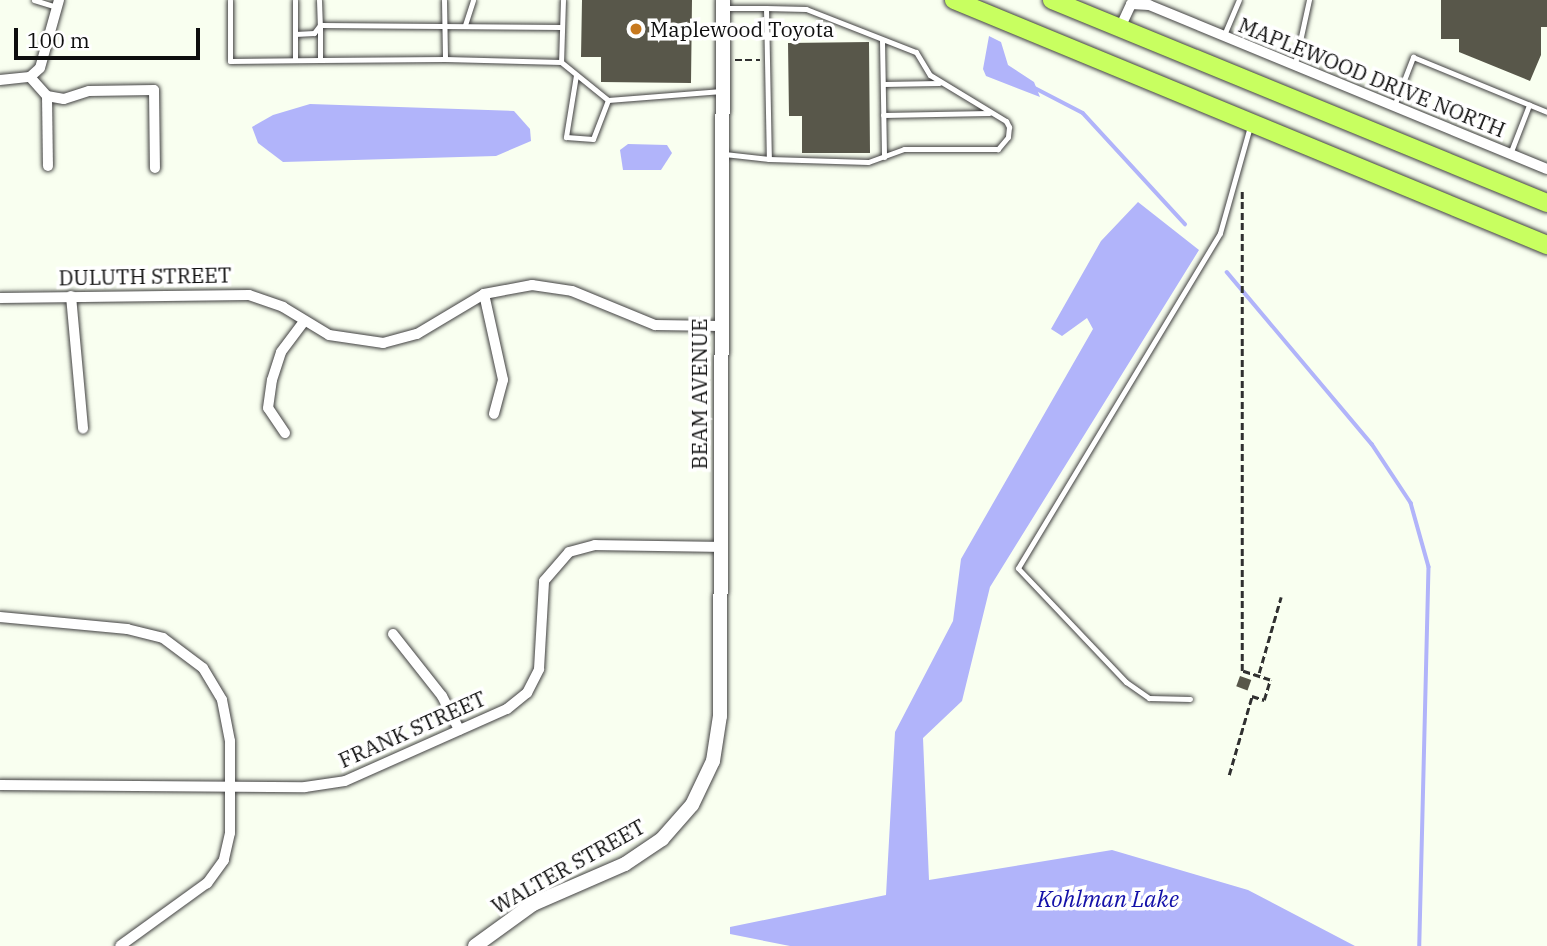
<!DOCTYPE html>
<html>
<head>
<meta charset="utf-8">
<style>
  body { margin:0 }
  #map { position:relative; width:1547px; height:946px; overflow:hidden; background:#f9fff0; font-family:"IBM Plex Serif",serif }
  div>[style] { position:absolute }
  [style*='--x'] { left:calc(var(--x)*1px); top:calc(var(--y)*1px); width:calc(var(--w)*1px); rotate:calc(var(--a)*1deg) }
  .water>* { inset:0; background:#b1b4fa }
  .stream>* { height:3.5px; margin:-1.75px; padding:0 1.75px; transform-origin:1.75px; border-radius:1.75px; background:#b1b4fa }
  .building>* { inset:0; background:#58574a; transform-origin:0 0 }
  .path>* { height:2.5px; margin-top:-1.25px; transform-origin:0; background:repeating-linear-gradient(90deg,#303030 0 7px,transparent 0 10.5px) }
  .roads { filter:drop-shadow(0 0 2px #414141) drop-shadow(0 0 2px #414141) }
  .service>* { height:5px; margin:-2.5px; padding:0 2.5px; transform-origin:2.5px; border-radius:2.5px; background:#fff }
  .minor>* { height:10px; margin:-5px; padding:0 5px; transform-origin:5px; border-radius:5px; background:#fff }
  .tertiary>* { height:14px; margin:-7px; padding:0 7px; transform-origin:7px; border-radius:7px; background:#fff }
  .primary>* { height:18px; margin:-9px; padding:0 9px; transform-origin:9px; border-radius:9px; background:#c8ff60 }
  .dots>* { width:19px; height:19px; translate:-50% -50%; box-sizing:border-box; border:4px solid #fff; border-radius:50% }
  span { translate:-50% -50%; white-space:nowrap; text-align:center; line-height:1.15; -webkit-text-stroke:7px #fff; paint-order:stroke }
  .poi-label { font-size:21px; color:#0e0e0e }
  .left { translate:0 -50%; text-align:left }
  .street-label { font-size:21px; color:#0e0e0e }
  .water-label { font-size:23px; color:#1310a8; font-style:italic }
  .scale { position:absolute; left:14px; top:28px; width:186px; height:32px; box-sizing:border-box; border:4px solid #0e0e0e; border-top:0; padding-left:9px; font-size:21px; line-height:24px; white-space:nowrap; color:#0e0e0e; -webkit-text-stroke:5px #fff; paint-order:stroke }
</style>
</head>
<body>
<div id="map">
  <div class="water">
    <i style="clip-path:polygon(989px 36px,1001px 42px,1008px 65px,1034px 82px,1040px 97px,986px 76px,983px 69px)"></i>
    <i style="clip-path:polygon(310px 104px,514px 111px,530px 129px,531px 141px,496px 156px,283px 162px,258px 143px,252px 127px,273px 115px)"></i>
    <i style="clip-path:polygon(628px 144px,667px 145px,672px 153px,661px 170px,623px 170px,620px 150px)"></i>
    <i style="clip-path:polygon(1138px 202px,1199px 250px,990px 587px,962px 701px,923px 738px,929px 880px,1112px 850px,1248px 890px,1355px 946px,790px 946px,730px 934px,730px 927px,886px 895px,895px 732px,953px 621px,961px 559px,1093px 329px,1087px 318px,1062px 336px,1051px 329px,1101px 241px)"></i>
  </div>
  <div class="stream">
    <i style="--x:1033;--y:87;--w:56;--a:27.5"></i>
    <i style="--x:1083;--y:113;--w:151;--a:47.4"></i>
    <i style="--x:1227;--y:272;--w:225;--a:49.9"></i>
    <i style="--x:1372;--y:444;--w:71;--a:56.5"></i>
    <i style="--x:1411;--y:503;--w:66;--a:74.3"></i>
    <i style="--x:1429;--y:567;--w:379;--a:91.4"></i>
  </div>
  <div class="building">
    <i style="clip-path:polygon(582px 0,692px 0,691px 83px,601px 82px,601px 57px,581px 57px)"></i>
    <i style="clip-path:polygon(1441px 0,1547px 0,1547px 27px,1541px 27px,1541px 55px,1530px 81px,1459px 52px,1459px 39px,1441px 39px)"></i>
    <i style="clip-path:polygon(869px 42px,870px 153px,802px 153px,802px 116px,789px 116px,788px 43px)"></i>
    <i style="left:1240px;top:676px;width:12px;height:11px;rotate:20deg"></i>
  </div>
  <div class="path">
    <i style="--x:735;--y:60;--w:25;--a:0"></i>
    <i style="--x:1259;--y:673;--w:79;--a:-73.9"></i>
    <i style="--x:1229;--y:775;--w:82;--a:-73.8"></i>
    <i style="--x:1252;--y:696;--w:13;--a:18"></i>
    <i style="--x:1264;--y:700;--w:21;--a:-73"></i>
    <i style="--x:1270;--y:680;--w:29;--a:-162"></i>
    <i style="--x:1242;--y:671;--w:481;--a:-90"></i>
  </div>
  <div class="roads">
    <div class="service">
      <i style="--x:34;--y:0;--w:24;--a:17"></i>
      <i style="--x:230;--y:0;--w:61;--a:90"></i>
      <i style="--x:230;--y:61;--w:90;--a:-0.6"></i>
      <i style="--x:319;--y:0;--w:25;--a:88"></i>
      <i style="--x:320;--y:25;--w:242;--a:0.5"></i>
      <i style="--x:444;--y:0;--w:59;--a:89"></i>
      <i style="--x:445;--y:59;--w:116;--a:1.5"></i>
      <i style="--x:563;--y:0;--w:62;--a:91.8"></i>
      <i style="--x:561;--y:62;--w:60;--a:39"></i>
      <i style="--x:608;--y:100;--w:114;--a:-4.5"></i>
      <i style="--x:723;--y:8;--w:43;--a:0"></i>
      <i style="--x:766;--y:8;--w:151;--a:88.9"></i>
      <i style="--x:769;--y:159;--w:45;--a:-173.7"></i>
      <i style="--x:766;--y:8;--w:40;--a:1.4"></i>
      <i style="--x:806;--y:9;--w:118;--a:21.4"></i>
      <i style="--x:916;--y:52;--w:27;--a:59"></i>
      <i style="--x:930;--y:75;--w:89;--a:31.2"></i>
      <i style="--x:1006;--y:121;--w:7;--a:63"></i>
      <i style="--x:1009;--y:127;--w:10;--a:96"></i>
      <i style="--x:1008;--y:137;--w:16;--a:130"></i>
      <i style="--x:998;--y:149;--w:94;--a:180"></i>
      <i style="--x:904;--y:149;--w:38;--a:160"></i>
      <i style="--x:868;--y:162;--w:99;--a:-178.3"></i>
      <i style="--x:320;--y:25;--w:35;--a:90"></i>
      <i style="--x:320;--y:60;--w:125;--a:-0.5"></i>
      <i style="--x:465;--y:25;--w:26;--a:-72"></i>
      <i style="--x:295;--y:34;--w:19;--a:-3"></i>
      <i style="--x:314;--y:33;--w:10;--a:-53"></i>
      <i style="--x:1224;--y:35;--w:38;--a:-67"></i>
      <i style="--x:882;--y:40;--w:117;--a:89"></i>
      <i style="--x:295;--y:60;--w:60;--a:-90"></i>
      <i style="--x:1295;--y:64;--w:66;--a:-77.7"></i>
      <i style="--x:576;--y:75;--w:63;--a:99.2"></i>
      <i style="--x:566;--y:137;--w:27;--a:4"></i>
      <i style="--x:593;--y:139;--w:42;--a:-69"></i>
      <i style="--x:883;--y:84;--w:56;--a:-1"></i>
      <i style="--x:1394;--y:106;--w:53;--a:-68.8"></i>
      <i style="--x:1413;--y:57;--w:145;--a:22.3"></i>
      <i style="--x:883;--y:115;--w:106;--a:-1.1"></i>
      <i style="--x:1510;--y:154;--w:53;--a:-68.8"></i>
      <i style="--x:1190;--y:699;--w:41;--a:-178.6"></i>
      <i style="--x:1149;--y:698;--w:28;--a:-145"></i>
      <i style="--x:1126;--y:682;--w:157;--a:-133.5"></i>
      <i style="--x:1018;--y:568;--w:391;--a:-58.9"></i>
      <i style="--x:1220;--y:233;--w:111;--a:-74.3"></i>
    </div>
    <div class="minor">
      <i style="--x:1120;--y:28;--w:26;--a:-65"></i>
      <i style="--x:1131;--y:4;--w:18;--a:3"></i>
      <i style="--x:1149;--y:5;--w:430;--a:22.4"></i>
      <i style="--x:30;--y:77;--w:25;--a:48"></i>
      <i style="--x:47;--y:96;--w:17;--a:10"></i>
      <i style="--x:64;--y:99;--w:26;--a:-18"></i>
      <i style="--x:89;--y:91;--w:65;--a:-0.9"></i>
      <i style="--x:154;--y:90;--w:78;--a:89.3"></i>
      <i style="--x:0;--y:80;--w:30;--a:-6"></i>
      <i style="--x:30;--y:77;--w:13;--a:-42"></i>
      <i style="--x:40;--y:68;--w:71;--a:-74.4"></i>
      <i style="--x:47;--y:96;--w:70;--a:89.2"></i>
      <i style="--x:484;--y:294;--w:88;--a:77.5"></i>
      <i style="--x:503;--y:380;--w:35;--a:105"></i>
      <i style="--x:71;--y:296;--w:133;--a:84.8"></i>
      <i style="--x:0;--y:298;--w:249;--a:-0.7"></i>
      <i style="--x:249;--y:295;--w:36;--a:19"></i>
      <i style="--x:283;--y:307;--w:54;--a:31.3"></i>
      <i style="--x:329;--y:335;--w:55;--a:8.4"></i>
      <i style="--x:383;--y:343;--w:35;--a:-15"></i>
      <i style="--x:417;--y:334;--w:78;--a:-30.8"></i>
      <i style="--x:484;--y:294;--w:49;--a:-10.6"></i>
      <i style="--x:532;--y:285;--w:40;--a:8.5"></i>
      <i style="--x:572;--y:291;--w:90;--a:22.3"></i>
      <i style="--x:655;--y:325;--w:65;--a:0.9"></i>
      <i style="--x:285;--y:433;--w:30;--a:-124"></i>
      <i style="--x:268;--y:408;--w:28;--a:-82"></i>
      <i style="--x:272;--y:380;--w:29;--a:-72"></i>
      <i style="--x:281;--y:352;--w:39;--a:-53"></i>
      <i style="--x:0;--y:617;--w:128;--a:5.4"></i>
      <i style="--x:127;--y:629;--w:37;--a:14"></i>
      <i style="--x:163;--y:638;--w:50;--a:36.9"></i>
      <i style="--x:203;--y:668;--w:37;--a:59"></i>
      <i style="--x:222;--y:700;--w:42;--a:79"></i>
      <i style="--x:230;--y:741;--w:92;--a:90"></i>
      <i style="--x:230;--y:833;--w:28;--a:103"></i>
      <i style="--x:224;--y:860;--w:29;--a:126"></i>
      <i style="--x:207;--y:883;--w:107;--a:144.1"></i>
      <i style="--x:393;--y:634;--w:79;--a:51.7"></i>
      <i style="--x:442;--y:696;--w:38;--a:63"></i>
      <i style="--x:0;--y:785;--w:305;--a:0.4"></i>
      <i style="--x:305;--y:787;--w:40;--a:-8.5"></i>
      <i style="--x:345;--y:781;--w:177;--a:-24"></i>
      <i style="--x:507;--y:709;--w:26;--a:-39"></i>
      <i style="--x:527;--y:693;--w:27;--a:-63"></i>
      <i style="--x:539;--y:669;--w:88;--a:-86.7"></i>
      <i style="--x:544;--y:581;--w:38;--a:-49"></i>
      <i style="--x:569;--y:552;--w:27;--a:-15"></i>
      <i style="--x:595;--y:545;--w:126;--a:0.9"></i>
    </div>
    <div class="tertiary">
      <i style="--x:475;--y:946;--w:72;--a:-35.9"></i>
      <i style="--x:533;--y:904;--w:100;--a:-23.5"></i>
      <i style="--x:625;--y:864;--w:45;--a:-34"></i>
      <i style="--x:662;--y:839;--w:45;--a:-48.6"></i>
      <i style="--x:692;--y:805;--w:49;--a:-64.5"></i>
      <i style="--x:713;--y:761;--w:46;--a:-81.2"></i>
      <i style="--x:720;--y:716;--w:716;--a:-89.76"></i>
    </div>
    <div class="primary">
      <i style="--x:954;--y:0;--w:642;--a:22.45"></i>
      <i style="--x:1052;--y:0;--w:535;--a:22.3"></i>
    </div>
  </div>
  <div class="dots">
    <i style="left:636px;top:29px;background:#c7791e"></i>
  </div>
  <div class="poi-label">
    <span class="left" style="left:650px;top:29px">Maplewood Toyota</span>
  </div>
  <div class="street-label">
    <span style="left:1372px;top:77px;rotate:22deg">MAPLEWOOD DRIVE NORTH</span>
    <span style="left:145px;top:276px;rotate:-1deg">DULUTH STREET</span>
    <span style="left:699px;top:394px;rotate:-90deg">BEAM AVENUE</span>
    <span style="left:412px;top:729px;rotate:-24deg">FRANK STREET</span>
    <span style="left:568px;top:866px;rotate:-29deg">WALTER STREET</span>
  </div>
  <div class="water-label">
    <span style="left:1108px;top:898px">Kohlman Lake</span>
  </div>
  <div class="scale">100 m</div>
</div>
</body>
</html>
